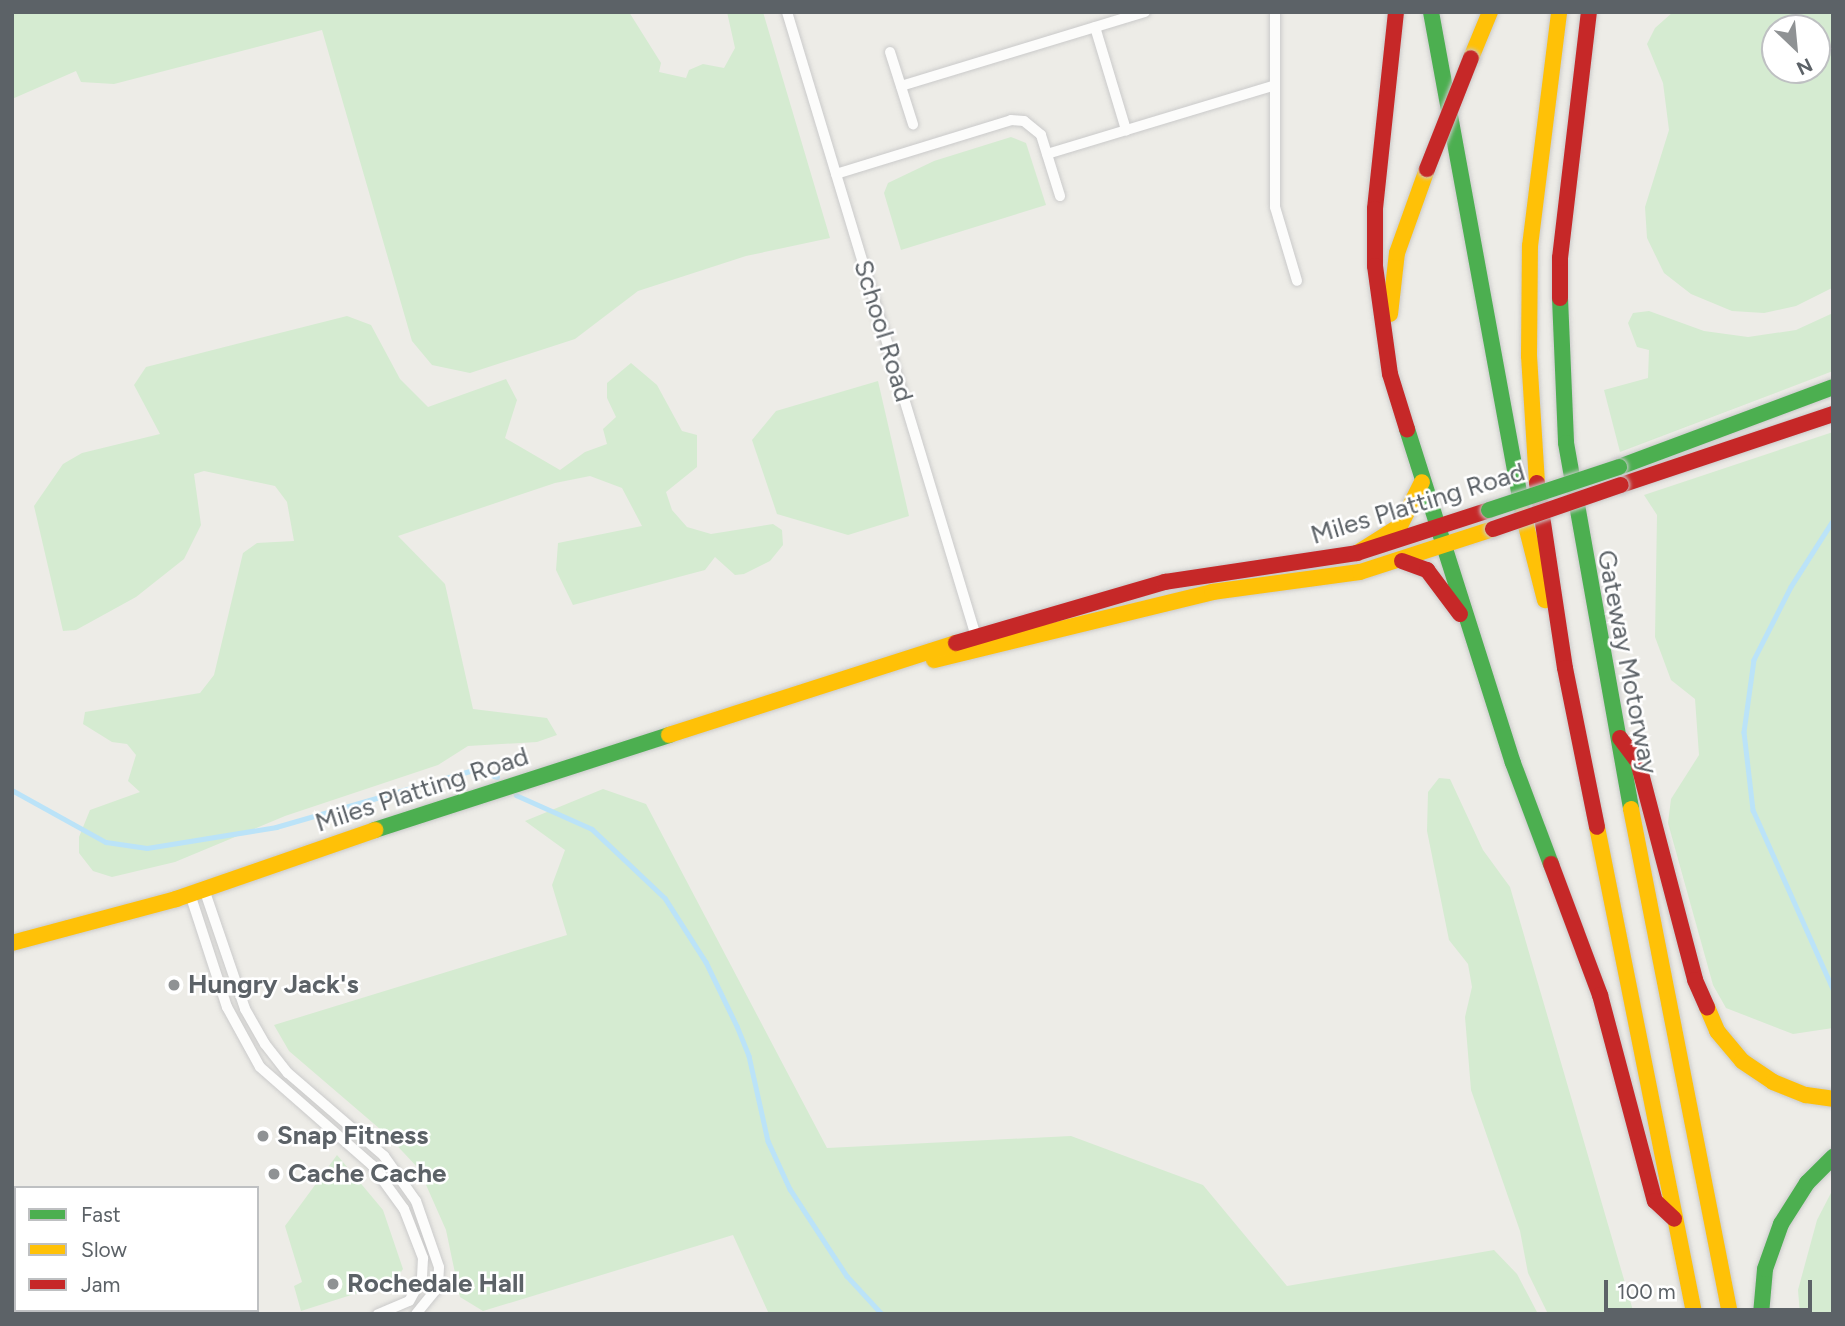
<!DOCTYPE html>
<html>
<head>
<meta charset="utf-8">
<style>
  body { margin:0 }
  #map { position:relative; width:1845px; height:1326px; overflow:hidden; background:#edece7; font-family:Figtree,sans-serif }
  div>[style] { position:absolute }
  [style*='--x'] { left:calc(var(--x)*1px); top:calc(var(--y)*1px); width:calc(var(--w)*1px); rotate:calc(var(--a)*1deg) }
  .green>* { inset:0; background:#d5ebd1 }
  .stream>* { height:4.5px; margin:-2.25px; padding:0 2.25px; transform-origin:2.25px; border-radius:2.25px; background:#bbe3f8 }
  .roads { filter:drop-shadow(0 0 2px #cacaca) drop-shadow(0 0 2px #cacaca) }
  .street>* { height:10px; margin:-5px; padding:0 5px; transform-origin:5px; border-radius:5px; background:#fcfcfb }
  .fast>* { height:16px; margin:-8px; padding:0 8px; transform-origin:8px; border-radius:8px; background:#4caf50 }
  .slow>* { height:16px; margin:-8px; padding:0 8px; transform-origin:8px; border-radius:8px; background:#ffc107 }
  .jam>* { height:16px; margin:-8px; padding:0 8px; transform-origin:8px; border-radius:8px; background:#c62828 }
  .bridges { filter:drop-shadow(0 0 2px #c9c9c9) drop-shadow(0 0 2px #c9c9c9) }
  .fast-bridge>* { height:16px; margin:-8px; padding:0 8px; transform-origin:8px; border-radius:8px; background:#4caf50 }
  .jam-bridge>* { height:16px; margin:-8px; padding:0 8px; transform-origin:8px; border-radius:8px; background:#c62828 }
  .dots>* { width:19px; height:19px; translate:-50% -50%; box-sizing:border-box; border:4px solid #fff; border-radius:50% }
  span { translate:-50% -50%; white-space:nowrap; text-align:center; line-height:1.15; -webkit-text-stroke:5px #fff; paint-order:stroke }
  .street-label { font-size:26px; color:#5c6267 }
  .poi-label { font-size:26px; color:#5c6267; font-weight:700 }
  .left { translate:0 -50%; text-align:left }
  .frame { position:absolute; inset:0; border:14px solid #5c6267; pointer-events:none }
  .legend { position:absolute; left:14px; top:1186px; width:245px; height:126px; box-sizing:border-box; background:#fff; border:2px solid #bec0c2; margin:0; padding:9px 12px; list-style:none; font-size:21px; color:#5c6267 }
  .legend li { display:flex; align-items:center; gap:14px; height:35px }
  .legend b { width:35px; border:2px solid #bec0c2 }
  .north { position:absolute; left:1761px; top:14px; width:70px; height:70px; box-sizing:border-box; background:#fff; border:2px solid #bec0c2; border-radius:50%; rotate:154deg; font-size:19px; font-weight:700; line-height:28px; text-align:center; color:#5c6267 }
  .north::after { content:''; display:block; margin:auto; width:24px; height:32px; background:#8f9294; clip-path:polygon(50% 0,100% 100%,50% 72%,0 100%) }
  .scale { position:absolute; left:1604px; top:1280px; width:208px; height:32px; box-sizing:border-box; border:4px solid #5c6267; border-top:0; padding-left:9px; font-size:21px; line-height:24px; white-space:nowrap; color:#5c6267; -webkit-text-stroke:5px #fff; paint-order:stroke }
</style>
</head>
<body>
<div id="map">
  <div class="green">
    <i style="clip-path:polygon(12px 12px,629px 12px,661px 63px,659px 72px,686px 78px,689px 70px,703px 64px,724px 68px,735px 48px,727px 12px,763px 12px,830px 238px,746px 256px,638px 291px,575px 339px,470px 373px,432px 365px,412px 341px,322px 30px,114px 84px,81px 82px,76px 71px,12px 99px)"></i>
    <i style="clip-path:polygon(evenodd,1673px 12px,1833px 12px,1832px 288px,1796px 306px,1764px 313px,1732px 311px,1691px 294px,1664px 273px,1647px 238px,1645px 207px,1669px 130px,1663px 83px,1647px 44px,1655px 28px,1673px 12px,1775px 28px,1817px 28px,1817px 70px,1775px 70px,1775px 28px)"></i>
    <i style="clip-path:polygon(1011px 137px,1026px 143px,1046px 205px,901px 250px,884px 193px,888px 183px,934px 161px)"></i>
    <i style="clip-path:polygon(1649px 311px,1704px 331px,1748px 337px,1796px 330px,1833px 313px,1833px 371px,1620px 452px,1604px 390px,1648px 378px,1649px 350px,1637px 347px,1628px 323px,1633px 313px)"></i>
    <i style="clip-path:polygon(347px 316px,371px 325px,400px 379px,428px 407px,506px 379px,517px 400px,505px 438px,560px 470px,585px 452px,607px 444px,603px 429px,616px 417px,607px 398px,607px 383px,631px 363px,657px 385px,682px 431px,697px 435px,697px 467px,666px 492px,672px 510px,687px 527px,711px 534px,773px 524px,782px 530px,783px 545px,770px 561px,744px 574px,735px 575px,715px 557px,705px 570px,573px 605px,556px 570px,558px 543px,642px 526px,622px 488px,590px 476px,555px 483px,398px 536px,445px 584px,473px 709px,547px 718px,557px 735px,537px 742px,468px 746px,438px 765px,285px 816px,175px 862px,112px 877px,93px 871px,79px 853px,79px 837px,90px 810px,140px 792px,128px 781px,136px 755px,127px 744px,112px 742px,83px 724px,85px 712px,200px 693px,214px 675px,243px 553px,257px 543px,294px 541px,287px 502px,275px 486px,204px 471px,194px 474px,201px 525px,184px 559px,136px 597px,76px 630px,63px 631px,34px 506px,63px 464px,82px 453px,160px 434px,134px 385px,146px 367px)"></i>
    <i style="clip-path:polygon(878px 381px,909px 516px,848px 535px,777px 514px,752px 440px,776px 411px)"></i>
    <i style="clip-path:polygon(1833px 432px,1833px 1028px,1793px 1034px,1726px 1008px,1713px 985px,1668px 823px,1671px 799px,1699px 755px,1695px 699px,1671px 680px,1655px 637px,1657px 515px,1644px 495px)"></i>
    <i style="clip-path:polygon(1439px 778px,1450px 779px,1483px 850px,1510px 887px,1634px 1314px,1548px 1314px,1528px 1273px,1520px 1231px,1471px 1090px,1465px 1017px,1472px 987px,1468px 964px,1449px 940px,1427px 831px,1428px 792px)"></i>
    <i style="clip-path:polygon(603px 789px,646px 804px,827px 1148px,1071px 1136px,1203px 1185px,1287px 1286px,1494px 1250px,1517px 1274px,1538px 1314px,769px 1314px,733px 1235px,483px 1311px,460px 1297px,446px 1230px,419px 1169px,387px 1135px,289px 1051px,274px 1025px,567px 935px,552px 885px,565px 850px,525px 821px)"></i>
    <i style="clip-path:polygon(337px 1155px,383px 1210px,403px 1269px,395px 1281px,301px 1311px,294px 1286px,302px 1282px,285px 1226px)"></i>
    <i style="clip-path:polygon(1833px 1189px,1833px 1314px,1800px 1314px,1798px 1290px,1817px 1220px)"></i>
  </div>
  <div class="stream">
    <i style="--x:1833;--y:521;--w:78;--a:122.5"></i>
    <i style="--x:1791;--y:587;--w:82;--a:116.9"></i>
    <i style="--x:1754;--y:660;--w:73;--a:97.9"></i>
    <i style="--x:1744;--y:732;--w:79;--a:83.4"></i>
    <i style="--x:1753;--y:810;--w:196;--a:65.9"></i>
    <i style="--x:12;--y:790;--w:107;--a:29"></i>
    <i style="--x:106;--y:842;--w:41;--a:8.3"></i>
    <i style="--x:147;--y:848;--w:131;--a:-9.2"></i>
    <i style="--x:276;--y:827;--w:205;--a:-16.1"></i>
    <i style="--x:473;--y:770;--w:25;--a:16"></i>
    <i style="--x:516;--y:795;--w:83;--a:24.1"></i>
    <i style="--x:592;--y:829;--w:100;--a:43.4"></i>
    <i style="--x:665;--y:898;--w:76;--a:57.4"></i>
    <i style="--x:706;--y:962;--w:71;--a:64.2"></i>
    <i style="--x:737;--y:1026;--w:32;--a:68"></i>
    <i style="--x:749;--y:1056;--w:87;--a:77.4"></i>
    <i style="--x:768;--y:1141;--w:53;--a:65.4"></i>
    <i style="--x:790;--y:1189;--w:104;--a:56.8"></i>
    <i style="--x:847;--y:1276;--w:52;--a:47.4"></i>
  </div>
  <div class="roads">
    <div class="street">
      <i style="--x:787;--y:12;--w:659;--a:73.16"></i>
      <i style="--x:1275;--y:12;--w:195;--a:90"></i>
      <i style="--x:1275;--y:207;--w:77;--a:73.4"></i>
      <i style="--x:1095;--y:27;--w:108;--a:73.2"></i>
      <i style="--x:890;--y:52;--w:76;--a:72.3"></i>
      <i style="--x:901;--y:86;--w:255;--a:-16.9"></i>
      <i style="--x:1047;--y:154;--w:238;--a:-16.8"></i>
      <i style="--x:836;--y:174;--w:183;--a:-17.1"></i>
      <i style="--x:1011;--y:120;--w:13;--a:4"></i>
      <i style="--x:1024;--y:121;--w:22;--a:39"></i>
      <i style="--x:1041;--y:135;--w:64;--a:72.7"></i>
      <i style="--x:204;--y:889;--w:127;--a:71.1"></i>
      <i style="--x:245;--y:1009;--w:40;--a:60.3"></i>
      <i style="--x:265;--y:1044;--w:37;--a:52"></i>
      <i style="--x:288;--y:1073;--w:127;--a:40.8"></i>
      <i style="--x:384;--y:1156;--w:55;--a:54.6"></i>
      <i style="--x:416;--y:1201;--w:70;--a:70.8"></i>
      <i style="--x:439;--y:1267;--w:20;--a:93"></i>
      <i style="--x:438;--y:1287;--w:35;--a:129"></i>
      <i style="--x:190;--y:894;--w:119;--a:71.9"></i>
      <i style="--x:227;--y:1007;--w:68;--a:61.2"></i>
      <i style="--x:260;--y:1067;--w:149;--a:41.2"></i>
      <i style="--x:372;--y:1165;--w:54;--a:54"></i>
      <i style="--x:404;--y:1209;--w:53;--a:68.8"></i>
      <i style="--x:423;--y:1258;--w:20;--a:93"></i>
      <i style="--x:422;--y:1278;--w:26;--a:119"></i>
      <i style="--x:409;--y:1301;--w:34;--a:157"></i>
    </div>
    <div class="fast">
      <i style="--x:1431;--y:12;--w:510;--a:79.61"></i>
      <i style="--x:1560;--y:298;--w:145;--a:87.6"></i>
      <i style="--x:1566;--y:443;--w:372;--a:79.9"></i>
      <i style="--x:1407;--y:429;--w:350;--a:72.4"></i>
      <i style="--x:1513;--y:763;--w:108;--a:69.4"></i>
      <i style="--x:1619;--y:467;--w:228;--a:-20.5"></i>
      <i style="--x:375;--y:830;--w:309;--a:-17.9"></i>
      <i style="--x:1761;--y:1314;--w:45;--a:-84.9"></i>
      <i style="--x:1765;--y:1269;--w:48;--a:-70.4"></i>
      <i style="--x:1781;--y:1224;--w:49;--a:-57.6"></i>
      <i style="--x:1807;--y:1183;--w:37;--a:-45"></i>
    </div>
    <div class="slow">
      <i style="--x:1471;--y:58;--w:50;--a:-67.6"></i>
      <i style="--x:1390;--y:314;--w:61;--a:-83.5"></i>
      <i style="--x:1397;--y:253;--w:89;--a:-70.3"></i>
      <i style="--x:1537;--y:483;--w:127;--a:-93.6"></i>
      <i style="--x:1529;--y:356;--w:110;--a:-89.5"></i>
      <i style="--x:1530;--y:246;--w:236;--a:-82.9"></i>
      <i style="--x:1523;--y:514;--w:89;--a:75.7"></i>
      <i style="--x:1357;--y:553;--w:51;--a:-32.1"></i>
      <i style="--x:1400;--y:526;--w:49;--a:-63.4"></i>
      <i style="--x:934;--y:660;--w:286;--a:-13.7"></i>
      <i style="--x:1212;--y:592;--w:149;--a:-7.7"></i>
      <i style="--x:1360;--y:572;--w:140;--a:-17.9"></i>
      <i style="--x:669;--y:735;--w:301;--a:-17.8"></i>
      <i style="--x:1631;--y:809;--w:515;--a:78.91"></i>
      <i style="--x:1597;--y:827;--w:497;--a:78.7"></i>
      <i style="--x:12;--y:943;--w:170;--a:-15"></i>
      <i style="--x:176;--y:899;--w:211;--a:-19.1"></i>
      <i style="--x:1707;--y:1007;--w:26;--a:67"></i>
      <i style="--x:1717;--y:1031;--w:39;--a:50"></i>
      <i style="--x:1742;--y:1061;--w:37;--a:34"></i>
      <i style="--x:1773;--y:1082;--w:35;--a:22"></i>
      <i style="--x:1806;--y:1095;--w:27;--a:8"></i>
    </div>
    <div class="jam">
      <i style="--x:1396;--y:12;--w:198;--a:96.1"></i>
      <i style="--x:1375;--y:209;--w:57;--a:90"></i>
      <i style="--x:1375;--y:266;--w:109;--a:82.1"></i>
      <i style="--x:1390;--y:374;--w:58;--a:72.8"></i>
      <i style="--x:1560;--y:298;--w:40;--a:-90"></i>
      <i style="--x:1560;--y:258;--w:248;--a:-83.3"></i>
      <i style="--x:1537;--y:483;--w:187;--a:81.4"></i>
      <i style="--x:1565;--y:668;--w:162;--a:78.6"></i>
      <i style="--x:1621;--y:485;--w:224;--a:-18.5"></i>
      <i style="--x:1402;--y:561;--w:27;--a:20"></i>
      <i style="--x:1427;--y:570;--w:55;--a:53.1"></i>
      <i style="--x:956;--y:643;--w:218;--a:-16.3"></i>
      <i style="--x:1165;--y:582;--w:194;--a:-8.6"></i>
      <i style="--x:1357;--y:553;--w:139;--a:-18"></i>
      <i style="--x:1620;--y:738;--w:30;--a:53"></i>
      <i style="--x:1638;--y:762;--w:225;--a:75.3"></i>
      <i style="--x:1695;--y:980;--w:30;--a:66"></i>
      <i style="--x:1551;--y:864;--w:140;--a:69.5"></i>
      <i style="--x:1600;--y:995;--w:213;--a:75.1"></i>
      <i style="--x:1655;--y:1201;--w:26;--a:43"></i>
    </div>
  </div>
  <div class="bridges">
    <div class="fast-bridge">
      <i style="--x:1489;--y:510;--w:137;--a:-18.3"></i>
    </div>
    <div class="jam-bridge">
      <i style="--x:1427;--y:169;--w:119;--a:-68.4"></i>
      <i style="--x:1493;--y:529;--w:135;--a:-19"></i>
    </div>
  </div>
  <div class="dots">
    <i style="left:174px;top:985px;background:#8f9294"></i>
    <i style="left:263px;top:1136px;background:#8f9294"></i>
    <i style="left:274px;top:1174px;background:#8f9294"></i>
    <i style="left:333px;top:1284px;background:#8f9294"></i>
  </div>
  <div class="street-label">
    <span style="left:883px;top:331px;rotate:73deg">School Road</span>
    <span style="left:1418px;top:504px;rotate:-17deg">Miles Platting Road</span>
    <span style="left:1627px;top:662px;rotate:79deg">Gateway Motorway</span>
    <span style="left:422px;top:790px;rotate:-18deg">Miles Platting Road</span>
  </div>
  <div class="poi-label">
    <span class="left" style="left:188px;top:985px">Hungry Jack's</span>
    <span class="left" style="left:277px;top:1136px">Snap Fitness</span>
    <span class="left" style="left:288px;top:1174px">Cache Cache</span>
    <span class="left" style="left:347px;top:1284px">Rochedale Hall</span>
  </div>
  <div class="frame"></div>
  <ul class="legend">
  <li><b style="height:9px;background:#4caf50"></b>Fast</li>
  <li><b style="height:9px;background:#ffc107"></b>Slow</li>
  <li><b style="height:9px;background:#c62828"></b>Jam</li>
  </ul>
  <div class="north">N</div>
  <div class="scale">100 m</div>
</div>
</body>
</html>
